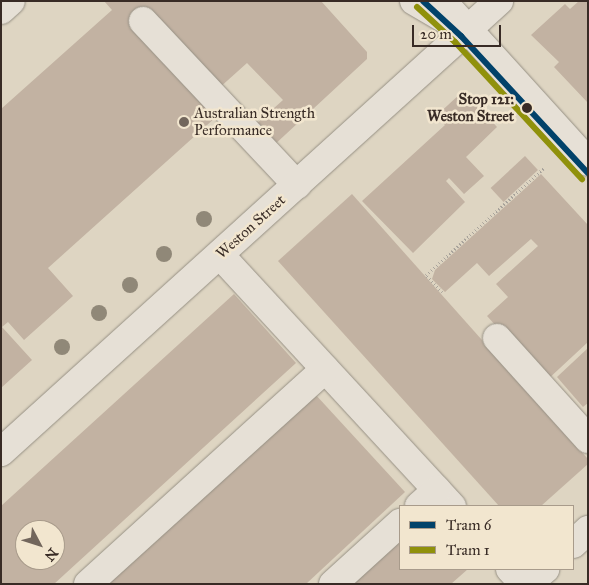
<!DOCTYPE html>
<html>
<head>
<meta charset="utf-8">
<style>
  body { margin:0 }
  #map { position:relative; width:589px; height:585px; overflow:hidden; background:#ded5c2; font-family:"IM FELL Great Primer",serif }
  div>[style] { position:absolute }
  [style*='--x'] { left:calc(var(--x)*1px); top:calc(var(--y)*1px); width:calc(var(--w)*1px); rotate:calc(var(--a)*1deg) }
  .building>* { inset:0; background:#c2b2a2; transform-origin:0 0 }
  .path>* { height:3px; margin-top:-1.5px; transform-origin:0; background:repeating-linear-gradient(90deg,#a8a39b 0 1px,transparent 0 3.5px) }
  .roads { filter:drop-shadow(0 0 1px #969084) drop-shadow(0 0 1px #969084) }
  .minor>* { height:28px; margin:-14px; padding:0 14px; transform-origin:14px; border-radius:14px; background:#e6e0d6 }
  .tram-1>* { height:6px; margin:-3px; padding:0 3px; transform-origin:3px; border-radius:3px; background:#01426a }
  .tram-2>* { height:6px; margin:-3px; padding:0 3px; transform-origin:3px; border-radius:3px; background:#90910b }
  .trees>* { width:16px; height:16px; margin:-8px; border-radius:50%; background:#908878 }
  .dots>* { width:14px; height:14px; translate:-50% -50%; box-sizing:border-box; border:2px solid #f2e6cf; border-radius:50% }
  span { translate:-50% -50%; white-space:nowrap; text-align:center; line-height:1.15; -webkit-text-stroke:5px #f2e6cf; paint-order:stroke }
  .stop-label { font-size:15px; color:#382b25; font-weight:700 }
  .right { translate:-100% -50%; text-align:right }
  .poi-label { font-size:15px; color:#382b25 }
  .left { translate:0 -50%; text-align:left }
  .street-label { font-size:15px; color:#382b25 }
  .frame { position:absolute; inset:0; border:2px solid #382b25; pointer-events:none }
  .legend { position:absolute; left:399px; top:505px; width:175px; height:65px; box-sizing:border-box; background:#f2e6cf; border:1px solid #a89b8b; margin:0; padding:6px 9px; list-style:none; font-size:15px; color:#382b25 }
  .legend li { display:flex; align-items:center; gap:10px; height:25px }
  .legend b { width:25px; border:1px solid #a89b8b }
  .north { position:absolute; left:15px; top:520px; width:50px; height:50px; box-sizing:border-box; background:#f2e6cf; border:1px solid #a89b8b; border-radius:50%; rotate:130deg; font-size:14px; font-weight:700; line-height:20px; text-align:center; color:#382b25 }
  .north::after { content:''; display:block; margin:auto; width:18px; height:22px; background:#72665c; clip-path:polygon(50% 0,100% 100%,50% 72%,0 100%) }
  .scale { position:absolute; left:412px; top:25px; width:89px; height:22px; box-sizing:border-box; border:2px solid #382b25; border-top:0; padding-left:6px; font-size:15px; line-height:18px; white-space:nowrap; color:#382b25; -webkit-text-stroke:4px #f2e6cf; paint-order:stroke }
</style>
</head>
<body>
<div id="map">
  <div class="building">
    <i style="clip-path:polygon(104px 1px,321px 1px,367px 52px,367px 59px,272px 147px,253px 127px,283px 100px,247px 63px,218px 89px,216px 117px,48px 268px,73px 296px,24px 340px,8px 322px,2px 327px,32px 360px,1px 388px,1px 109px,112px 10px)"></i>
    <i style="clip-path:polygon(579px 1px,588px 1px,588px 103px,554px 67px,559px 62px,531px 35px,565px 4px,570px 9px)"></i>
    <i style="clip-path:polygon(460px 94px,467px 94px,497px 127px,466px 157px,484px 176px,464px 194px,449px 178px,446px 181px,465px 202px,413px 253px,362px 201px,445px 125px,436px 116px)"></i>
    <i style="left:525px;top:156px;width:19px;height:47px;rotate:47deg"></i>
    <i style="clip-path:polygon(541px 174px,588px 225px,588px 342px,546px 381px,487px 316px,508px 297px,496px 284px,538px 246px,531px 239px,489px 276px,477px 263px,445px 292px,432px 279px,435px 270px)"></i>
    <i style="clip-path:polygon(352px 194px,588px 459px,588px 464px,541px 506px,499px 506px,278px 261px)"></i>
    <i style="clip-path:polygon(evenodd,234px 294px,296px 363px,54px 584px,1px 584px,1px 506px,234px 294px,25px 530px,55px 530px,55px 560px,25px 560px,25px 530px)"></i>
    <i style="clip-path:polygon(588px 348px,588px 403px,583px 407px,557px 377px)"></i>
    <i style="clip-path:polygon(315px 394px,405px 492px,306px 584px,109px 584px)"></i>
    <i style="clip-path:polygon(400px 540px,400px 569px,468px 569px,451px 584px,354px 584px)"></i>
  </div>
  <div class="path">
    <i style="--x:442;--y:292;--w:23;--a:-133"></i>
    <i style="--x:426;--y:275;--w:159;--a:-42.2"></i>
  </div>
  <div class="roads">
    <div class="minor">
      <i style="--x:414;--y:1;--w:50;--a:30.2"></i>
      <i style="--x:442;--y:1;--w:217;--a:47.8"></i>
      <i style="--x:1;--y:10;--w:13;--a:-42"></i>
      <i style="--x:143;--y:21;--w:225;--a:46.8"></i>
      <i style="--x:220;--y:255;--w:342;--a:47.3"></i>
      <i style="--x:497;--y:338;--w:136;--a:48"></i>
      <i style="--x:1;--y:452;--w:672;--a:-42.16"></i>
      <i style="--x:419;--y:506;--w:24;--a:-42"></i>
      <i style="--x:573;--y:544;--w:21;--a:-43"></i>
      <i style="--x:510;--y:569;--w:21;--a:47"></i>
      <i style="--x:88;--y:584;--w:320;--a:-42.2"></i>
      <i style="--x:333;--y:584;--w:91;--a:-42.3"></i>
      <i style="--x:528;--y:584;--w:23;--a:-41"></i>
    </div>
  </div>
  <div class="tram-1">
    <i style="--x:423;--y:1;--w:52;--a:42.6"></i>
    <i style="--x:461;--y:36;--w:187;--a:47.2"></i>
  </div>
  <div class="tram-2">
    <i style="--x:417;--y:7;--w:52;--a:42.6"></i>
    <i style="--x:455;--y:42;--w:187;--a:47.2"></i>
  </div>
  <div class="trees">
    <i style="left:204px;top:219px"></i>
    <i style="left:164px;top:254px"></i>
    <i style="left:130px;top:285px"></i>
    <i style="left:99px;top:313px"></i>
    <i style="left:62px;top:347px"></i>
  </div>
  <div class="dots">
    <i style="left:527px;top:108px;background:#382b25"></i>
    <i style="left:184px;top:122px;background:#72665c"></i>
  </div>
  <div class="stop-label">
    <span class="right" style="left:514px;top:108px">Stop 121:<br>Weston Street</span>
  </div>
  <div class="poi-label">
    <span class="left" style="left:194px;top:122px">Australian Strength<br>Performance</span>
  </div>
  <div class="street-label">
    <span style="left:251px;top:227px;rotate:-42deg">Weston Street</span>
  </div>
  <div class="frame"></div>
  <ul class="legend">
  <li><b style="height:6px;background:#01426a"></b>Tram 6</li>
  <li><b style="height:6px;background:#90910b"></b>Tram 1</li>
  </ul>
  <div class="north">N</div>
  <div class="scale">20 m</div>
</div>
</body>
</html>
